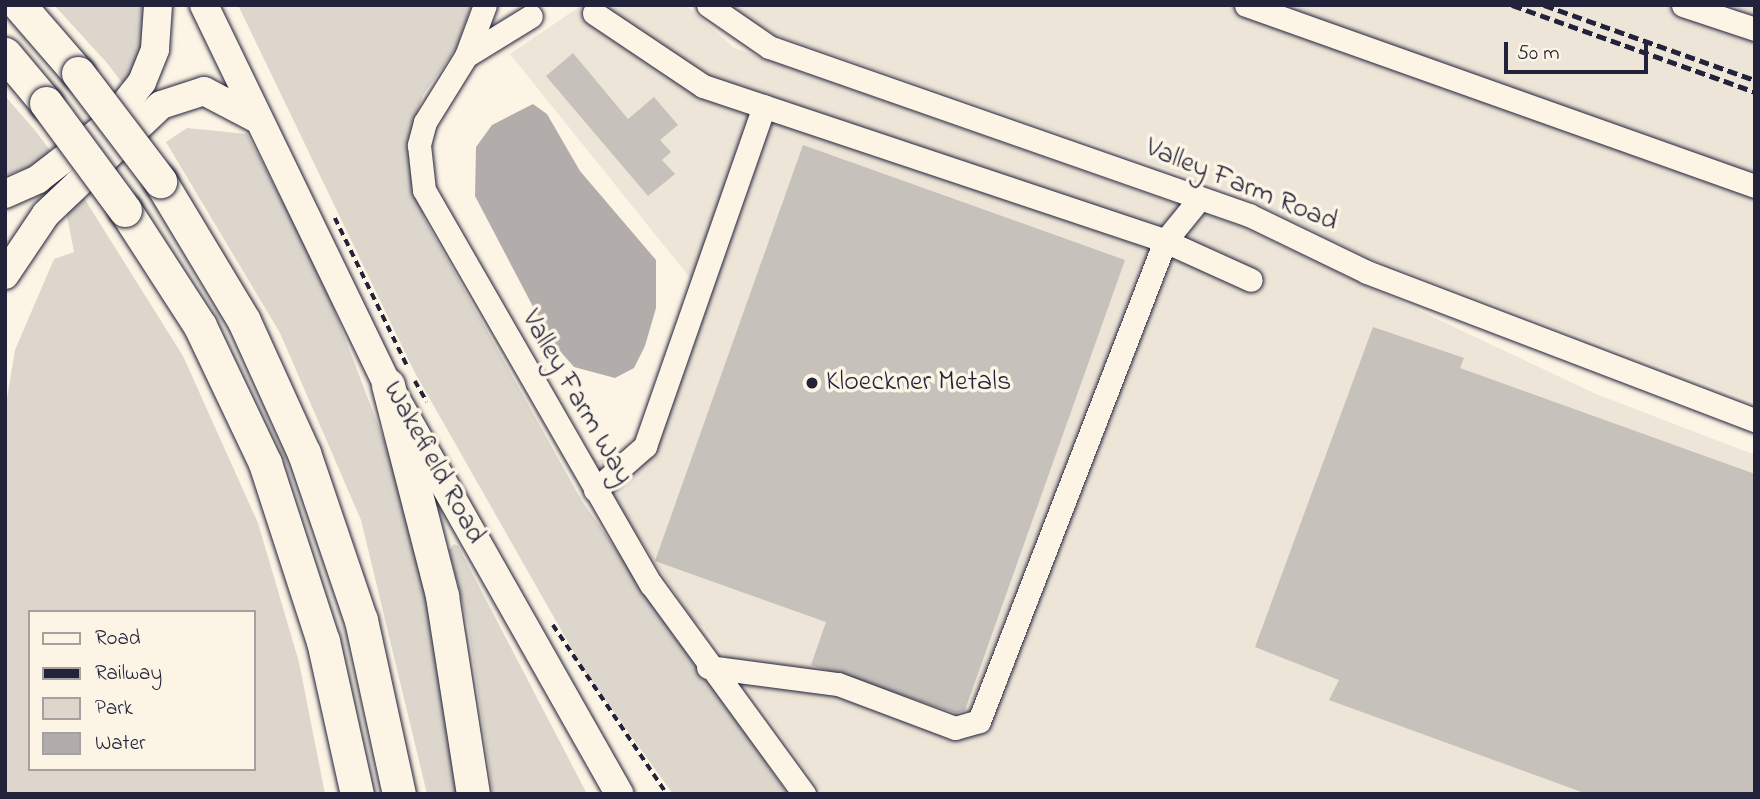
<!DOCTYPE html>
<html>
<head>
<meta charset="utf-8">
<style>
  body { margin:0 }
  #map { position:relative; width:1760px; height:799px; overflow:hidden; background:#fcf5e5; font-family:"Indie Flower",sans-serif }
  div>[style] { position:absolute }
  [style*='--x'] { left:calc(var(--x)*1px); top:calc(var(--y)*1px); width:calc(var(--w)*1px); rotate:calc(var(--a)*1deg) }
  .built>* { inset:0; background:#ece5d8 }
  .green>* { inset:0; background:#dcd6cc }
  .water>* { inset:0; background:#b2adab }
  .building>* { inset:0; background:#c6c1bb }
  .path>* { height:3.5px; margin-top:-1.75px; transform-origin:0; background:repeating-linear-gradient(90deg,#22223b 0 7px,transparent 0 12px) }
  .roads { filter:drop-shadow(0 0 2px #22223b) drop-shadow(0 0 2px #22223b) }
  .minor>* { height:23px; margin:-11.5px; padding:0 11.5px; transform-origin:11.5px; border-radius:11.5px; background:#fcf5e5 }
  .major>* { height:28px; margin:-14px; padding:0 14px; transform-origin:14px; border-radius:14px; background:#fcf5e5 }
  .highway>* { height:33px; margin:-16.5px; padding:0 16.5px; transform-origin:16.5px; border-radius:16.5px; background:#fcf5e5 }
  .rail>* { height:5px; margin-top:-2.5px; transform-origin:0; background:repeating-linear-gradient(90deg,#22223b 0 10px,transparent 0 15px) }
  .bridges { filter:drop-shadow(0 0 2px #22223b) drop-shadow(0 0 2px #22223b) }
  .highway-bridge>* { height:33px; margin:-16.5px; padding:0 16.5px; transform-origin:16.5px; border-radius:16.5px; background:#fcf5e5 }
  .dots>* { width:19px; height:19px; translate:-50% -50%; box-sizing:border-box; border:4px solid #fcf5e5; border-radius:50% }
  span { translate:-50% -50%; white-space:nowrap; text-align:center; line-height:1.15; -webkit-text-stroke:7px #fcf5e5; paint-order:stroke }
  .street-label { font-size:28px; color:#22223b }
  .poi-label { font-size:28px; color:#22223b }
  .left { translate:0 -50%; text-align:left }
  .frame { position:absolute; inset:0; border:7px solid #22223b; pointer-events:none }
  .legend { position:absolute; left:28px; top:610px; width:228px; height:161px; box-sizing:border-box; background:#fcf5e5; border:2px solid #a5a1a1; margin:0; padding:9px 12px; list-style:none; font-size:21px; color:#22223b }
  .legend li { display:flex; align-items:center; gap:14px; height:35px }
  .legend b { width:35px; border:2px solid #a5a1a1 }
  .scale { position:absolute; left:1504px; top:42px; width:144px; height:32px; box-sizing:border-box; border:4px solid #22223b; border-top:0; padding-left:9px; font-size:21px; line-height:24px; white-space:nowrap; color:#22223b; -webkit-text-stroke:5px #fcf5e5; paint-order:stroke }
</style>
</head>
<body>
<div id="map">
  <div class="built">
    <i style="clip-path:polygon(582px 5px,686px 5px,734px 48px,1242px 227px,1596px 394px,1755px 455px,1755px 794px,823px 794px,704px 627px,693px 621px,582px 449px,597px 460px,611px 459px,636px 440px,691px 279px,510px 54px)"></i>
    <i style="clip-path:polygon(725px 5px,1755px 5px,1755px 402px,1365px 256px,1231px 191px,775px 35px)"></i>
  </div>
  <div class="green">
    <i style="clip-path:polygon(54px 5px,156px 5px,130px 93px,107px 63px)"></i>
    <i style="clip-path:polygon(238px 5px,472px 5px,457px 47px,423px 95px,408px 143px,424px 218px,582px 501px,788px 794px,673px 794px,585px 672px,414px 371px)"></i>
    <i style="clip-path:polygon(5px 96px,33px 128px,57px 159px,5px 175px)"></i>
    <i style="clip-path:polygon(187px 128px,247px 134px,320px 273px,396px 472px,422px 567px,460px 794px,427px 794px,361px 520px,280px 333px,166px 142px)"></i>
    <i style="clip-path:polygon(evenodd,84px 198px,183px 356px,258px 523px,299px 662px,325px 794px,5px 794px,5px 410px,15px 350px,54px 259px,74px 252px,66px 211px,84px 198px,30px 612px,254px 612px,254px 769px,30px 769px,30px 612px)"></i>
    <i style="clip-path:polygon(454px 544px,458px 546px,587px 794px,493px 794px,468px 625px,449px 550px)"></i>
  </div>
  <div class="water">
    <i style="clip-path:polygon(533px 104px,547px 114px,580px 171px,656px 260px,656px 308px,645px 346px,634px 368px,615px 378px,574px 367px,551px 341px,475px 196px,476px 147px,492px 125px)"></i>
  </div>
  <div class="building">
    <i style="clip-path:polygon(573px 53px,628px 119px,654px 97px,678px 125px,660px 140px,671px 152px,662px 160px,675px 174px,648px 196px,546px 76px)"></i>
    <i style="clip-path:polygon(803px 145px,1125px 260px,965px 710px,956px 713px,811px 665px,826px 622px,655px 561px)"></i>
    <i style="clip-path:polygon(1373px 327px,1464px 358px,1460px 368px,1755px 474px,1755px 794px,1587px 794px,1329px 700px,1339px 680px,1255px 647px)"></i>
  </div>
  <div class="path">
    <i style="--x:335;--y:218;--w:167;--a:64"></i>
    <i style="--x:415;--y:381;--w:24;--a:60"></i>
    <i style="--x:553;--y:625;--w:204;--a:56"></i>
  </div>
  <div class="roads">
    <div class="minor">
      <i style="--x:485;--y:5;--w:54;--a:110.4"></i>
      <i style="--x:466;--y:56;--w:78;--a:121.8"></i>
      <i style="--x:425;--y:122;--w:24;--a:105"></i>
      <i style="--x:419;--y:145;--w:45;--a:83.7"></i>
      <i style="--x:424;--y:190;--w:455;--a:60.1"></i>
      <i style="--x:651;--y:584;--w:260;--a:53.9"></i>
      <i style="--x:708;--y:5;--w:74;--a:34.5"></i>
      <i style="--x:769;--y:47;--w:509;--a:19.29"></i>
      <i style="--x:1249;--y:215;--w:131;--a:25.8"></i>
      <i style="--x:1367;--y:272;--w:415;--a:20.9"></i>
      <i style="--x:1246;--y:5;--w:540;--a:19.58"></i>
      <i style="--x:1683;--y:5;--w:76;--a:18.4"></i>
      <i style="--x:594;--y:13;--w:131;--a:33.8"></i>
      <i style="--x:703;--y:86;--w:487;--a:18.5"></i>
      <i style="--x:1165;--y:241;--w:94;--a:24.4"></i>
      <i style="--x:466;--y:56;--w:76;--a:-31.6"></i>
      <i style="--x:595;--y:490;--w:67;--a:-41.3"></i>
      <i style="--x:645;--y:446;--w:360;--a:-70.7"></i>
      <i style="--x:708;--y:667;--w:131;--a:7.5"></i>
      <i style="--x:838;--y:684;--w:125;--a:20.6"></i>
      <i style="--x:955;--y:728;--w:25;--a:-16"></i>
      <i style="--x:979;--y:721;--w:515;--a:-68.82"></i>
      <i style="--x:1165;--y:241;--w:55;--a:-50.9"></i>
    </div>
    <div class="major">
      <i style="--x:204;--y:5;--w:422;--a:64.2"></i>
      <i style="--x:388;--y:385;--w:470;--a:60.5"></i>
      <i style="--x:5;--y:194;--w:36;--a:-24"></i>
      <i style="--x:38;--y:179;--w:90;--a:-37.8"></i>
      <i style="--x:109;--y:124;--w:53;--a:-51.8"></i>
      <i style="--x:142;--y:82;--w:35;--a:-68"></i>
      <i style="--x:155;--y:49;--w:44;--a:-86.1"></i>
      <i style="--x:5;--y:275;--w:73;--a:-56.1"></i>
      <i style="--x:46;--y:214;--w:158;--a:-43.5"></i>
      <i style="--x:161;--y:105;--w:45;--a:-18"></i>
      <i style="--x:204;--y:91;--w:62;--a:27.8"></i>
    </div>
    <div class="highway">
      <i style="--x:19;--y:5;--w:90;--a:49.1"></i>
      <i style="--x:5;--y:54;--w:64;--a:50.1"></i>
      <i style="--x:160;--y:181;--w:163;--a:59"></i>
      <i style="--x:244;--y:321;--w:145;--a:65.6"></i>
      <i style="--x:304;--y:453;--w:176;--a:71.2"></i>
      <i style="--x:361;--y:620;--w:178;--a:77.7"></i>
      <i style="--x:125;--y:210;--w:138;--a:57.1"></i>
      <i style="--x:200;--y:326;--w:152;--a:64.6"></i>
      <i style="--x:265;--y:463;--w:187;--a:72"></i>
      <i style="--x:323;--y:641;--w:157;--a:77.5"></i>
      <i style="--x:388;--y:385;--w:218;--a:75.6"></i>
      <i style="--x:442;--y:596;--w:200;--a:81.1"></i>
    </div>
  </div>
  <div class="rail">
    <i style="--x:1512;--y:5;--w:258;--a:19.7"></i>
    <i style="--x:1544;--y:5;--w:224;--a:19.6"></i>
  </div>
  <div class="bridges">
    <div class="highway-bridge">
      <i style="--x:78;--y:73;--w:136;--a:52.8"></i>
      <i style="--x:46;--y:103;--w:133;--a:53.6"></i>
    </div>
  </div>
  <div class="dots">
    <i style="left:812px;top:383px;background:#22223b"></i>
  </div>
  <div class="street-label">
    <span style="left:1241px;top:186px;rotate:22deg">Valley Farm Road</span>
    <span style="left:576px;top:398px;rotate:60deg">Valley Farm Way</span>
    <span style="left:433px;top:463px;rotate:61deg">Wakefield Road</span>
  </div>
  <div class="poi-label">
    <span class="left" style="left:826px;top:383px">Kloeckner Metals</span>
  </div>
  <div class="frame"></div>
  <ul class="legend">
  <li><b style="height:9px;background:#fcf5e5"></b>Road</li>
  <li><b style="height:9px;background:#22223b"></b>Railway</li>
  <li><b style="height:19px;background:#dcd6cc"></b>Park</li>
  <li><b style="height:19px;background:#b2adab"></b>Water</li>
  </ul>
  <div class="scale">50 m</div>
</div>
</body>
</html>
